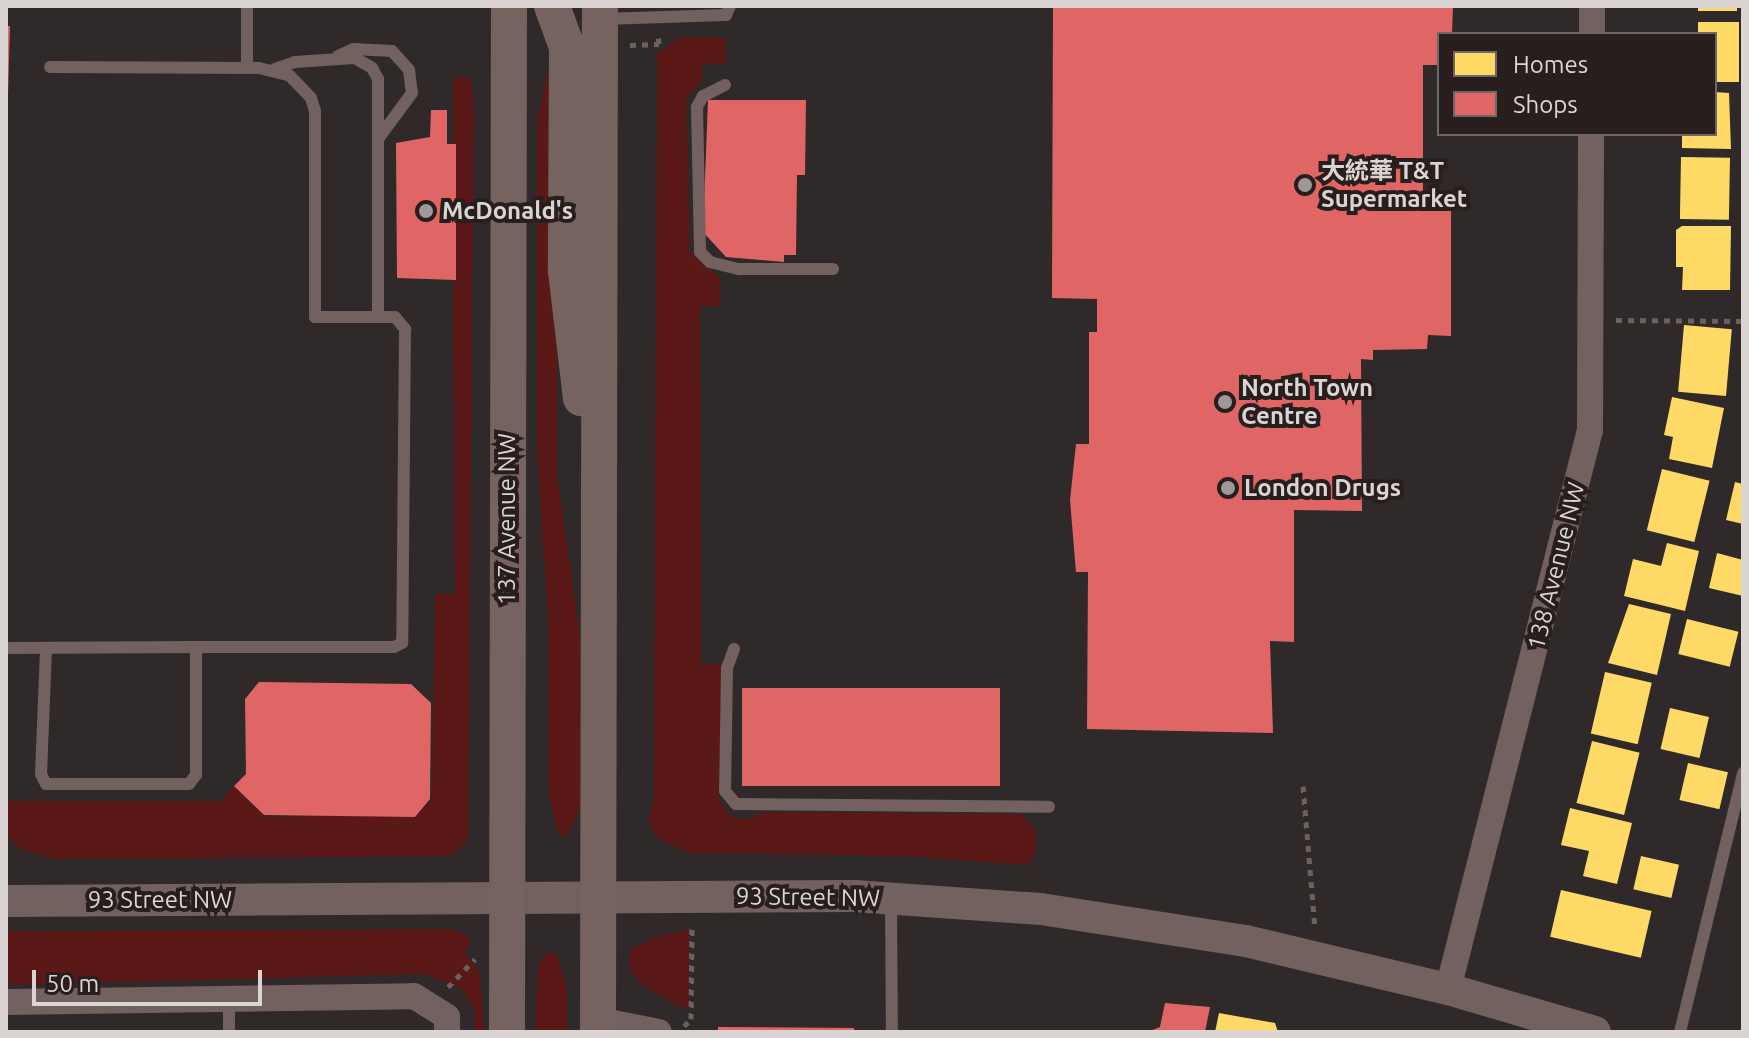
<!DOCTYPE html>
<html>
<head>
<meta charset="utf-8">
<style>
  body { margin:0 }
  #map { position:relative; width:1749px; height:1038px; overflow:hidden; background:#2f2a29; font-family:Ubuntu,"Noto Sans SC",sans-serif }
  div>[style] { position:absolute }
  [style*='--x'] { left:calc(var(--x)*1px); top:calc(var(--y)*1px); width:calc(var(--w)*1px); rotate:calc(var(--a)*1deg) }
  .green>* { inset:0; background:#5a1816 }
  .homes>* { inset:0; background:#ffd966; transform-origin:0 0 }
  .shops>* { inset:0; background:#e06666; transform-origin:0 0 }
  .path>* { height:5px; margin-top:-2.5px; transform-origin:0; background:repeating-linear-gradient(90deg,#6c6160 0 6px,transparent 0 12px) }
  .service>* { height:12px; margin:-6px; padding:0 6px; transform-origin:6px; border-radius:6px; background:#72615f }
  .minor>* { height:26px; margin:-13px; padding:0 13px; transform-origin:13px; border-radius:13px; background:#72615f }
  .tertiary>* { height:32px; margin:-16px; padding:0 16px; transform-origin:16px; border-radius:16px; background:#72615f }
  .secondary>* { height:36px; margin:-18px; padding:0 18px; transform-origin:18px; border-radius:18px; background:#766360 }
  .dots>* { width:22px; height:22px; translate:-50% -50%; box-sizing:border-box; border:4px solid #271e1d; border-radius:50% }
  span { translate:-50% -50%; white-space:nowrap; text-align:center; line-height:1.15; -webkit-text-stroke:8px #271e1d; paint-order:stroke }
  .poi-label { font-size:24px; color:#dad4d3; font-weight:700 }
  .left { translate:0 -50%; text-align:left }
  .street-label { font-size:24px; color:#dad4d3 }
  .frame { position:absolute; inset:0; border:8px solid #dad4d3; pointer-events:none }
  .legend { position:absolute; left:1437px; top:32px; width:280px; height:104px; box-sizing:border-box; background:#271e1d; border:2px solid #6f6766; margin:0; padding:10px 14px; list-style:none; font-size:24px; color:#dad4d3 }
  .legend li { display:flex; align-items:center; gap:16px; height:40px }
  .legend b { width:40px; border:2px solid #6f6766 }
  .scale { position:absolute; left:32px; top:970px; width:230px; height:36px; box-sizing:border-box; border:4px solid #dad4d3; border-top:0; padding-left:10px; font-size:24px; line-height:28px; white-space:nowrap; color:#dad4d3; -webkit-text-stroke:6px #271e1d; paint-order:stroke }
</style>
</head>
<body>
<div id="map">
  <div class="green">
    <i style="clip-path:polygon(681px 37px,726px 38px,726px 63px,702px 64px,703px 79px,687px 97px,689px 250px,720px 278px,720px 306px,700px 306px,701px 664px,721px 664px,719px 801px,732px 817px,744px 820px,765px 812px,1022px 814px,1035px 830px,1036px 854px,1028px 865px,908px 856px,690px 853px,659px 840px,648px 822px,654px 796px,657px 54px)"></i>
    <i style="clip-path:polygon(550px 63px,557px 68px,557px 474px,582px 651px,581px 805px,566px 839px,556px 829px,549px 796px,549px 631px,537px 453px,537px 120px)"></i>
    <i style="clip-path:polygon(453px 77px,470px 77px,474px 104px,468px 840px,451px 856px,57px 859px,21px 850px,6px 833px,6px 801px,221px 801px,234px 786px,264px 815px,260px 824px,266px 817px,417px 815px,432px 800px,435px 594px,455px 594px)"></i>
    <i style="clip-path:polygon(451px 929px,471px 938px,465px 952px,480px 974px,484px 1032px,475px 1032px,474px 1008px,462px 989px,425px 974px,6px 985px,6px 931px)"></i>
    <i style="clip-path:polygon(689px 930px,689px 1007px,679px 1007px,640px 983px,630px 970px,630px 950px,657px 936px)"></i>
    <i style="clip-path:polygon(546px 952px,557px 955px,567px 989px,567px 1032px,535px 1032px,538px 968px)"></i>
  </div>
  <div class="homes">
    <i style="left:1698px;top:6px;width:39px;height:5px"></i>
    <i style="clip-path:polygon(1698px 22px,1739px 22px,1739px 82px,1715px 82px,1715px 34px,1698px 34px)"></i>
    <i style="clip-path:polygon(1715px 92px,1729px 93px,1731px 149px,1682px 148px,1682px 134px,1715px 134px)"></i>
    <i style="left:1681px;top:157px;width:49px;height:62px;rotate:1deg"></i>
    <i style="clip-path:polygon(1682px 226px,1731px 226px,1730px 290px,1682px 290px,1683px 267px,1676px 267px,1676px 230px)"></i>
    <i style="left:1684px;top:325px;width:48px;height:67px;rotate:5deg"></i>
    <i style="clip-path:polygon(1672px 397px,1724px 408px,1712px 468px,1669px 459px,1673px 437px,1664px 435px)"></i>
    <i style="left:1662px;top:469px;width:49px;height:63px;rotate:14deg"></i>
    <i style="clip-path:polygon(1735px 482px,1743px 484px,1743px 524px,1726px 520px)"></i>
    <i style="clip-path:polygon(1667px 543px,1699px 551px,1685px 611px,1624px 596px,1633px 559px,1661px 566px)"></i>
    <i style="clip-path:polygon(1717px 553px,1743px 560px,1743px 596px,1709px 588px)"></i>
    <i style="clip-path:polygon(1629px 604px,1671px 614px,1657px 675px,1608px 663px)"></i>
    <i style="left:1687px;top:619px;width:53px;height:36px;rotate:14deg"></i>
    <i style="left:1605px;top:672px;width:48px;height:63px;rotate:13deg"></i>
    <i style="left:1670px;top:708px;width:40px;height:42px;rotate:13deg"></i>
    <i style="left:1592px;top:741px;width:49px;height:64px;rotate:14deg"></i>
    <i style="left:1688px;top:763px;width:41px;height:38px;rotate:13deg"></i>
    <i style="clip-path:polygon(1570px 808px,1632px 823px,1617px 884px,1583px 876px,1589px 851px,1561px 845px)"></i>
    <i style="left:1641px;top:856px;width:39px;height:34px;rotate:13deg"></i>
    <i style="left:1561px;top:890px;width:93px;height:48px;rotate:13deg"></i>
    <i style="clip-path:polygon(1219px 1013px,1275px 1023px,1278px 1032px,1215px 1032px)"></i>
  </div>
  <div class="shops">
    <i style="clip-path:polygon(1053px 6px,1453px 6px,1452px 34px,1439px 34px,1439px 65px,1423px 65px,1423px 204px,1451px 203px,1451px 336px,1428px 335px,1427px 349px,1373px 350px,1373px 360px,1361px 359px,1362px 511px,1294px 510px,1294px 642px,1270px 641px,1273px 733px,1087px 729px,1088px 572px,1076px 572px,1070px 500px,1076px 444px,1089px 444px,1089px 332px,1097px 332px,1097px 299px,1052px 298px)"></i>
    <i style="clip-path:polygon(6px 26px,10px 26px,8px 95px,6px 95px)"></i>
    <i style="clip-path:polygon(708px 100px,806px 100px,805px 175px,797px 175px,796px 255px,784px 255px,784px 262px,726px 257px,703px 232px)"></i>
    <i style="clip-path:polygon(431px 110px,447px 110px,447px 144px,456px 144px,456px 280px,397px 278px,396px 143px,430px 137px)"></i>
    <i style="clip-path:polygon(259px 682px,411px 684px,431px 703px,430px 799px,415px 817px,264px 815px,234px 786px,246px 774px,245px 699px)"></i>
    <i style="left:742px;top:688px;width:258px;height:98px"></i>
    <i style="clip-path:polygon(1165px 1003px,1210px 1007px,1205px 1032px,1147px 1032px,1160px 1027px)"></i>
    <i style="clip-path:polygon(718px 1027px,854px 1028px,854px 1032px,718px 1032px)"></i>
  </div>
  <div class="path">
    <i style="--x:630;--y:45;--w:29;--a:-2"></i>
    <i style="--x:659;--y:44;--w:9;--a:-96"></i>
    <i style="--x:1616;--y:320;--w:127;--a:0.5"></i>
    <i style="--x:1303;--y:786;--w:143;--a:85.2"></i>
    <i style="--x:448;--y:987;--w:39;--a:-46"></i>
    <i style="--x:684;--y:1026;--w:10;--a:-45"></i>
    <i style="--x:691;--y:1019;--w:92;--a:-89.4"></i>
  </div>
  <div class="service">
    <i style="--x:247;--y:6;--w:62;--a:90"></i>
    <i style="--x:602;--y:19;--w:124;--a:-1.8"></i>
    <i style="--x:726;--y:15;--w:10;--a:-66"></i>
    <i style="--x:338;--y:56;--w:17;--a:-24"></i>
    <i style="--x:354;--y:49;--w:38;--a:3"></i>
    <i style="--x:392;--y:51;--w:25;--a:48"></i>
    <i style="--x:409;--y:70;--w:23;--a:83"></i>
    <i style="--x:412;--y:93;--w:57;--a:126.5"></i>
    <i style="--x:50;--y:67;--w:209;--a:0.3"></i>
    <i style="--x:259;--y:68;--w:32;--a:14"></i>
    <i style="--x:290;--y:76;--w:30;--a:46"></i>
    <i style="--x:311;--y:98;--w:14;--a:73"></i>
    <i style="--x:315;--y:111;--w:206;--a:90"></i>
    <i style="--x:315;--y:317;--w:80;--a:0"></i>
    <i style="--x:395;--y:317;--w:16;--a:50"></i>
    <i style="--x:405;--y:329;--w:314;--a:90.5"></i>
    <i style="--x:402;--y:643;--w:9;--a:153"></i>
    <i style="--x:394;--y:647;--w:198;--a:180"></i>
    <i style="--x:275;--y:69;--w:21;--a:-19"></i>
    <i style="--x:295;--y:62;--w:60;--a:-3.8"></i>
    <i style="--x:355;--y:58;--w:20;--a:30"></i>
    <i style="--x:372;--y:68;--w:13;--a:61"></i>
    <i style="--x:378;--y:79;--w:238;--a:90"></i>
    <i style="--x:725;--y:85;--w:25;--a:153"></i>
    <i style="--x:703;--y:96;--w:13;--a:119"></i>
    <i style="--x:697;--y:107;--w:145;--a:88.8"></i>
    <i style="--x:700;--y:252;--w:14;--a:45"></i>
    <i style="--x:710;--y:262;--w:30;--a:14"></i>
    <i style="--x:739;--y:269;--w:94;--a:0"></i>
    <i style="--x:6;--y:648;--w:190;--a:-0.3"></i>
    <i style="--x:196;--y:647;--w:128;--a:90"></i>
    <i style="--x:196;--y:775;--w:11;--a:128"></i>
    <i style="--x:189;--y:784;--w:143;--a:180"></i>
    <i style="--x:46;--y:784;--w:11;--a:-117"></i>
    <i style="--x:41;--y:774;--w:126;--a:-87.7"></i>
    <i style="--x:734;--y:649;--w:20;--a:110"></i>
    <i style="--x:727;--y:668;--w:123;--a:90.9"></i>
    <i style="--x:725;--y:791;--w:17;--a:50"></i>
    <i style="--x:736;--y:804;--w:313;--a:0.5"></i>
    <i style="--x:891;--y:902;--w:130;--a:89.6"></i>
    <i style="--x:229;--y:1032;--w:32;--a:-90"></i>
    <i style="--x:1680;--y:1032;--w:267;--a:-76.3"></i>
  </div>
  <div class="minor">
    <i style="--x:1592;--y:34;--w:28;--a:-90"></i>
    <i style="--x:1448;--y:989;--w:577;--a:-75.75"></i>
    <i style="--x:1590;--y:430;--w:296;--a:-89.8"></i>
    <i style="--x:6;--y:1002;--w:408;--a:-0.8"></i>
    <i style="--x:414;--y:996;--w:39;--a:32"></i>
    <i style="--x:447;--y:1017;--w:15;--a:90"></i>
    <i style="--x:598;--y:1020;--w:62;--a:11.1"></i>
  </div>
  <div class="tertiary">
    <i style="--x:6;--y:901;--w:848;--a:-0.34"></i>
    <i style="--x:854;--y:896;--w:187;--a:4"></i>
    <i style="--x:1041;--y:909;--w:207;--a:8.9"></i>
    <i style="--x:1246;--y:941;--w:208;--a:13.4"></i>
    <i style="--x:1448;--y:989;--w:153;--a:16.3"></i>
  </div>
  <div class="secondary">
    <i style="--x:552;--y:6;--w:44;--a:69.9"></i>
    <i style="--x:567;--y:47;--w:224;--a:90.3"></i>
    <i style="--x:566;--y:271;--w:128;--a:83.3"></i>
    <i style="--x:507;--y:1032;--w:1026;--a:-89.89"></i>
    <i style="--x:598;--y:1032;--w:1026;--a:-89.89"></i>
  </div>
  <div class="dots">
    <i style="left:1305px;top:185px;background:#9e9898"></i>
    <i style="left:426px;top:211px;background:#9e9898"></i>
    <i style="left:1225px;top:402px;background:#9e9898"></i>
    <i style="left:1228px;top:488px;background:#9e9898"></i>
  </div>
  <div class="poi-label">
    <span class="left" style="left:1321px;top:185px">大統華 T&amp;T<br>Supermarket</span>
    <span class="left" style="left:442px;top:211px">McDonald's</span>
    <span class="left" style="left:1241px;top:402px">North Town<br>Centre</span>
    <span class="left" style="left:1244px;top:488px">London Drugs</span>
  </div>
  <div class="street-label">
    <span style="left:507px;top:519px;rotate:-90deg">137 Avenue NW</span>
    <span style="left:1556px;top:566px;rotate:-76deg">138 Avenue NW</span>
    <span style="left:808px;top:897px;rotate:1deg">93 Street NW</span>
    <span style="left:160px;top:900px">93 Street NW</span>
  </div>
  <div class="frame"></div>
  <ul class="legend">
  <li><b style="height:22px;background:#ffd966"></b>Homes</li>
  <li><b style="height:22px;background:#e06666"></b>Shops</li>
  </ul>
  <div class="scale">50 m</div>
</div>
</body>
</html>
